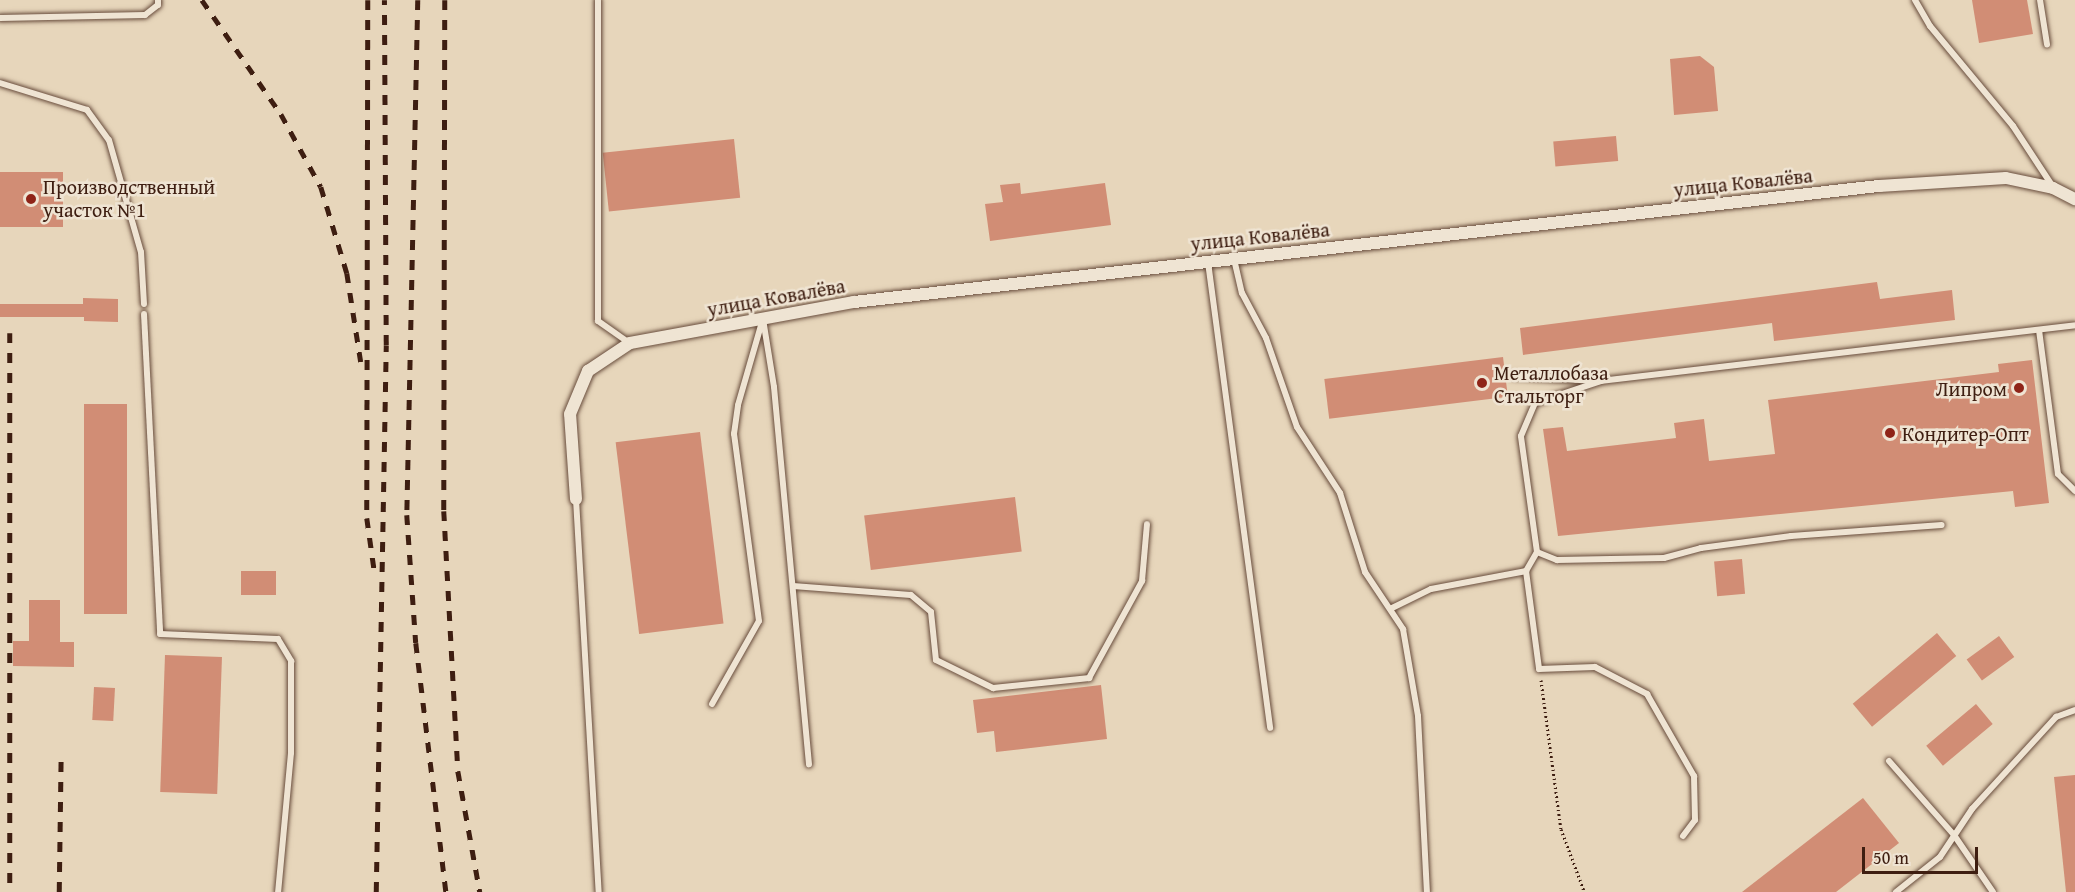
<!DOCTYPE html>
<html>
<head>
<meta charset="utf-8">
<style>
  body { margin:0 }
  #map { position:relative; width:2075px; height:892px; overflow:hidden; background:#e7d6bb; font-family:"Gentium Book Plus",serif }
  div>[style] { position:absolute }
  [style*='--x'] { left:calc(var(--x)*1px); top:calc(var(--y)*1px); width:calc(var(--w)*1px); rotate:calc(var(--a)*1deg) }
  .building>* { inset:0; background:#d18d75; transform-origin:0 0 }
  .path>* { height:3px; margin-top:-1.5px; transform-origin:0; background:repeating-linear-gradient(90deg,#3e1e11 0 1.5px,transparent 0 4.5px) }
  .roads { filter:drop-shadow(0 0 2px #684c3c) drop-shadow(0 0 2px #684c3c) }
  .service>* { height:6px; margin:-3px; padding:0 3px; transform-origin:3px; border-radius:3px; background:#efe4d3 }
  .minor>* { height:12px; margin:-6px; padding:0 6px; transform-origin:6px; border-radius:6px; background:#efe4d3 }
  .rail>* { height:4.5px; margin-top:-2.25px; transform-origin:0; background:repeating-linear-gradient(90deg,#3e1e11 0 10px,transparent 0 20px) }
  .dots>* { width:16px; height:16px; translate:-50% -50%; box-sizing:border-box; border:3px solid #efe4d3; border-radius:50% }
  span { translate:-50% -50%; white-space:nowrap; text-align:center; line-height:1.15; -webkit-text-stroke:5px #efe4d3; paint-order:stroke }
  .street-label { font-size:20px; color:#3e1e11 }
  .poi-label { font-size:20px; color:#3e1e11 }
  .left { translate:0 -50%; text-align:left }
  .right { translate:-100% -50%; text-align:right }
  .scale { position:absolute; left:1862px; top:847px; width:116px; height:27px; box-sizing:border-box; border:3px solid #3e1e11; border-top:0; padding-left:8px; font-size:18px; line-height:21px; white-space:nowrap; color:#3e1e11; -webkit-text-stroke:4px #efe4d3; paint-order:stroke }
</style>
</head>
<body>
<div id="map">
  <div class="building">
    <i style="clip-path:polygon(1972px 0,2027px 0,2033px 34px,1979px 43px)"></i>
    <i style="clip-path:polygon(1700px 56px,1714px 67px,1718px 111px,1674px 115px,1670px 59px)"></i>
    <i style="left:1616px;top:136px;width:25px;height:63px;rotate:85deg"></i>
    <i style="left:734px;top:139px;width:59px;height:132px;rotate:84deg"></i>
    <i style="left:0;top:172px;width:63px;height:55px"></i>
    <i style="clip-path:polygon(1020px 183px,1021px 194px,1105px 183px,1111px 225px,990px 241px,985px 204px,1003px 202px,1000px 185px)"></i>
    <i style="clip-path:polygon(1877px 282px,1880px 299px,1952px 290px,1955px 320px,1774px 341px,1772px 323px,1523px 355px,1520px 328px)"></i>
    <i style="clip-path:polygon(83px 298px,118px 299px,118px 322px,84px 321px,84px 317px,0 317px,0 304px,83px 304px)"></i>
    <i style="left:1503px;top:357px;width:40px;height:180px;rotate:83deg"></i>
    <i style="clip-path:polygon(2032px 360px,2049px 503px,2015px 507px,2013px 491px,1558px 536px,1543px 429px,1563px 427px,1567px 451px,1676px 438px,1674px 423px,1704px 419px,1709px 461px,1775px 454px,1768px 400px,1999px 372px,1998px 364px)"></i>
    <i style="left:84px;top:404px;width:43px;height:210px"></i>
    <i style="left:700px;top:432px;width:193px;height:85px;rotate:83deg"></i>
    <i style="left:1015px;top:497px;width:55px;height:152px;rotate:83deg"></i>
    <i style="left:1742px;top:559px;width:35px;height:28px;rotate:85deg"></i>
    <i style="left:241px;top:571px;width:35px;height:24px"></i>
    <i style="clip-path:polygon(29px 600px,60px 600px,60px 642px,74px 642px,74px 667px,13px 666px,13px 641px,29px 641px)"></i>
    <i style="left:1937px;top:633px;width:30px;height:110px;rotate:50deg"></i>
    <i style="left:1999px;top:636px;width:26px;height:40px;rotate:54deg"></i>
    <i style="left:165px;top:655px;width:57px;height:137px;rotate:2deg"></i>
    <i style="clip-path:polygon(1101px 685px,1107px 739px,996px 752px,994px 731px,977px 733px,973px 700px)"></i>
    <i style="left:94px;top:687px;width:21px;height:33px;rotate:3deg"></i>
    <i style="left:1976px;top:704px;width:26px;height:65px;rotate:50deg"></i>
    <i style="clip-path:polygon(2075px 775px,2075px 892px,2066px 892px,2054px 777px)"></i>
    <i style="clip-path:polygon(1863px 798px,1899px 843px,1836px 892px,1742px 892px)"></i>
  </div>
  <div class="path">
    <i style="--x:1541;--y:680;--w:150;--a:82.4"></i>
    <i style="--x:1561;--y:829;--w:66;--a:69.6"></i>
  </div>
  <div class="roads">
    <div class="service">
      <i style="--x:598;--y:0;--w:321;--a:90"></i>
      <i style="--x:598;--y:321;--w:39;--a:35"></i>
      <i style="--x:1915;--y:0;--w:30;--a:60"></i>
      <i style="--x:1930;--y:26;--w:130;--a:50.3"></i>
      <i style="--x:2013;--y:126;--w:73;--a:56.7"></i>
      <i style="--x:2040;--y:0;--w:45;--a:81"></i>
      <i style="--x:0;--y:18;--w:145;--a:-1.2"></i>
      <i style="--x:145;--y:15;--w:16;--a:-38"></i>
      <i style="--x:158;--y:5;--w:5;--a:-90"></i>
      <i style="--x:0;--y:83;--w:91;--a:17.2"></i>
      <i style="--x:87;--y:110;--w:37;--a:54"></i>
      <i style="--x:109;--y:140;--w:116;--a:74.1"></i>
      <i style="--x:141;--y:252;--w:52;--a:86.7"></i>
      <i style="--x:1234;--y:259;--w:35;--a:77"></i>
      <i style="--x:1242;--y:293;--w:51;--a:61.9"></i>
      <i style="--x:1266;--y:338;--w:94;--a:70.8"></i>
      <i style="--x:1297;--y:427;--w:79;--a:56.9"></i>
      <i style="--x:1340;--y:493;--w:83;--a:72.4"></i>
      <i style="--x:1365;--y:572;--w:69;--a:56.3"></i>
      <i style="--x:1403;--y:629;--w:88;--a:80.2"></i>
      <i style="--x:1418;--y:716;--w:176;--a:87.1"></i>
      <i style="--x:1208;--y:262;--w:470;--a:82.4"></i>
      <i style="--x:144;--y:314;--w:320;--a:87.1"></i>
      <i style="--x:160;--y:634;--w:118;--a:2.4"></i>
      <i style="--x:278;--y:639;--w:26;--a:59"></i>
      <i style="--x:291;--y:661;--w:92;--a:90"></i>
      <i style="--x:291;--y:753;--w:140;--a:95.3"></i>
      <i style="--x:763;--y:319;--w:69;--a:80.8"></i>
      <i style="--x:774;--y:387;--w:379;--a:84.7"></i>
      <i style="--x:2039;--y:330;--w:145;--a:82.5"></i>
      <i style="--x:2058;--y:474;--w:24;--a:45"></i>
      <i style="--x:1512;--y:376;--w:85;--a:3.4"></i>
      <i style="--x:576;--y:499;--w:394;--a:86.7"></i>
      <i style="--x:1537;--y:552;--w:22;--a:22"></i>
      <i style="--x:1557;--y:560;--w:107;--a:-1.1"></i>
      <i style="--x:1664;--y:558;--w:38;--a:-15"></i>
      <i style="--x:1701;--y:548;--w:91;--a:-7.6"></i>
      <i style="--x:1791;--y:536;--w:151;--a:-4.2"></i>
      <i style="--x:1526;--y:571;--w:99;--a:82.4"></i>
      <i style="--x:1539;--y:669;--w:56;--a:-2"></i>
      <i style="--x:1595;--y:667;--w:59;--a:27.4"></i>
      <i style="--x:1647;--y:694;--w:95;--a:60.2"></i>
      <i style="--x:1694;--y:776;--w:44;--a:88.7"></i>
      <i style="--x:1695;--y:820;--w:20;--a:127"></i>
      <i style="--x:793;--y:586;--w:118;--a:4.4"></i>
      <i style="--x:911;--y:595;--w:26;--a:40"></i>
      <i style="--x:931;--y:612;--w:48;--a:84.1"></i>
      <i style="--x:936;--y:660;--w:64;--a:26.2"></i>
      <i style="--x:993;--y:688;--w:97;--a:-5.9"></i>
      <i style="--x:1089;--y:678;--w:111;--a:-61.3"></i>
      <i style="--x:1142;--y:581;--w:57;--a:-85"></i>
      <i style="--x:1392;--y:608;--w:43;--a:-26"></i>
      <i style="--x:1431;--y:589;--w:97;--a:-10.7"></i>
      <i style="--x:1526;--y:571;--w:22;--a:-60"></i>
      <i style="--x:1537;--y:552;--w:117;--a:-97.9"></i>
      <i style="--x:1521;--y:436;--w:36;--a:-67"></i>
      <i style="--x:1535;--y:403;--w:70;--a:-18.4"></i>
      <i style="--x:1601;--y:381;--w:477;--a:-6.7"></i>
      <i style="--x:712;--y:704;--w:95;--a:-60.5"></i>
      <i style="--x:759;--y:621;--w:189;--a:-97.6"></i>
      <i style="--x:734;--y:434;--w:29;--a:-82"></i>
      <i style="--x:738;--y:405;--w:86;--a:-73.9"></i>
      <i style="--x:1889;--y:761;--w:98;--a:48.7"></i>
      <i style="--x:1954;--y:835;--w:69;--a:55.6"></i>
      <i style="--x:1896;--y:892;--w:56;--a:-38.5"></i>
      <i style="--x:1940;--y:857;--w:58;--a:-56.3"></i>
      <i style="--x:1972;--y:809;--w:125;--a:-47.6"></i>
      <i style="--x:2056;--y:717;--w:20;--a:-20"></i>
    </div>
    <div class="minor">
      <i style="--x:576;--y:499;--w:85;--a:-94"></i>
      <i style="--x:570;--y:414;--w:47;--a:-67.3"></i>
      <i style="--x:588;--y:371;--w:50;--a:-33.7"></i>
      <i style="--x:630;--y:343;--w:228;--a:-10.4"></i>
      <i style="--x:854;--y:302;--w:1032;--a:-6.46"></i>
      <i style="--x:1879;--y:186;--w:127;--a:-3.6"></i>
      <i style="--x:2006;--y:178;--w:48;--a:12"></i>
      <i style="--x:2053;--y:188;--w:25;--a:27"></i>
    </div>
  </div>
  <div class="rail">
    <i style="--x:202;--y:0;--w:139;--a:55.3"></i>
    <i style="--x:281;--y:114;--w:83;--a:61.3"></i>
    <i style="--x:321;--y:187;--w:90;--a:73.2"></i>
    <i style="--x:347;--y:273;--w:90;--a:81.1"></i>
    <i style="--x:368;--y:0;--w:518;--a:90.11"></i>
    <i style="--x:367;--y:518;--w:58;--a:82"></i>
    <i style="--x:418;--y:0;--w:515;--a:91.22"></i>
    <i style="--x:407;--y:515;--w:128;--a:86"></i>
    <i style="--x:416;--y:643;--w:251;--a:83.1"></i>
    <i style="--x:445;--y:0;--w:511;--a:90.11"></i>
    <i style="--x:444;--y:511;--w:260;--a:86.9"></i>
    <i style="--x:458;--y:771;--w:123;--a:79.7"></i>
    <i style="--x:10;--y:333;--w:559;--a:90"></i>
    <i style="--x:59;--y:892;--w:135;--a:-89.2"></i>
    <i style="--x:376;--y:892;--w:547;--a:-88.95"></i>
    <i style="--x:386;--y:345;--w:345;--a:-90.3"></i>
  </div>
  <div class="dots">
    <i style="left:31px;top:199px;background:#8f2418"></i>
    <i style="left:1482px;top:383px;background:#8f2418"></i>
    <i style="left:2019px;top:388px;background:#8f2418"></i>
    <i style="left:1890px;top:433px;background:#8f2418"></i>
  </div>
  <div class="street-label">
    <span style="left:1743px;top:182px;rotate:-6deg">улица Ковалёва</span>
    <span style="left:1260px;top:236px;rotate:-6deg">улица Ковалёва</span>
    <span style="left:776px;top:297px;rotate:-10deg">улица Ковалёва</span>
  </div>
  <div class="poi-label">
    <span class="left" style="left:43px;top:198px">Производственный<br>участок №1</span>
    <span class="left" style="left:1494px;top:384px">Металлобаза<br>Стальторг</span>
    <span class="right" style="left:2007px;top:388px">Липром</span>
    <span class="left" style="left:1902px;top:433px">Кондитер-Опт</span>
  </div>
  <div class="scale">50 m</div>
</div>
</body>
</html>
